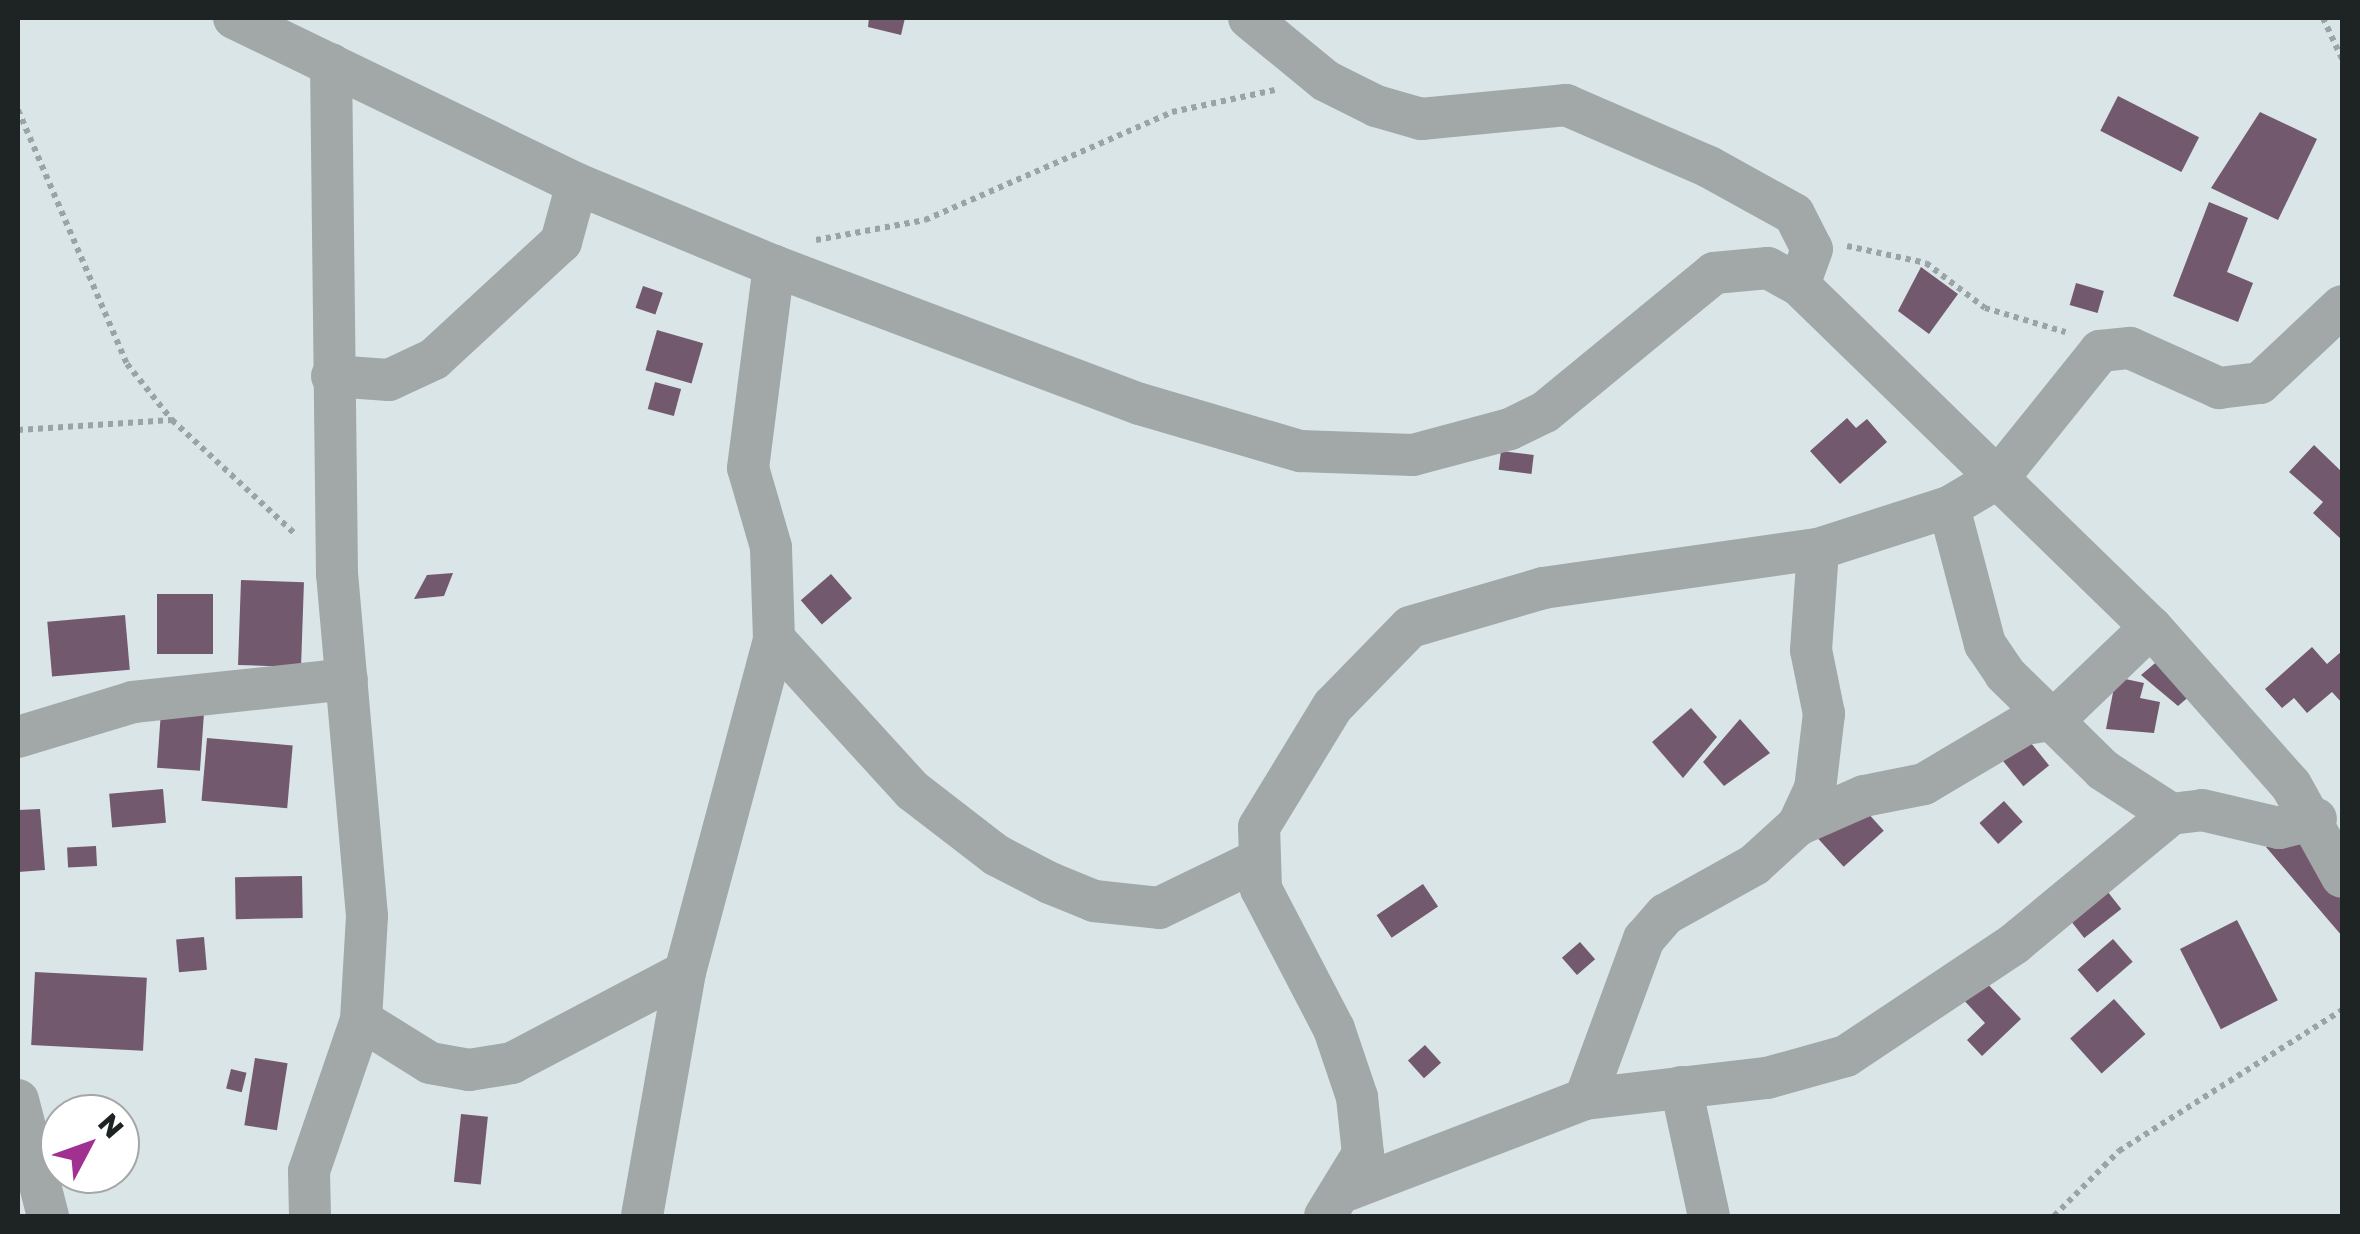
<!DOCTYPE html>
<html>
<head>
<meta charset="utf-8">
<style>
  body { margin:0 }
  #map { position:relative; width:2360px; height:1234px; overflow:hidden; background:#dae5e7; font-family:"Golos Text",sans-serif }
  div>[style] { position:absolute }
  [style*='--x'] { left:calc(var(--x)*1px); top:calc(var(--y)*1px); width:calc(var(--w)*1px); rotate:calc(var(--a)*1deg) }
  .building>* { inset:0; background:#73596d; transform-origin:0 0 }
  .path>* { height:6px; margin-top:-3px; transform-origin:0; background:repeating-linear-gradient(90deg,#9ba4a5 0 5px,transparent 0 10px) }
  .minor>* { height:42px; margin:-21px; padding:0 21px; transform-origin:21px; border-radius:21px; background:#a2a7a8 }
  span { translate:-50% -50%; white-space:nowrap; text-align:center; line-height:1.15; -webkit-text-stroke:10px #fff; paint-order:stroke }
  .frame { position:absolute; inset:0; border:20px solid #1e2323; pointer-events:none }
  .north { position:absolute; left:40px; top:1094px; width:100px; height:100px; box-sizing:border-box; background:#fff; border:2px solid #a5a7a7; border-radius:50%; rotate:49deg; font-size:28px; font-weight:700; line-height:40px; text-align:center; color:#1e2323 }
  .north::after { content:''; display:block; margin:auto; width:35px; height:45px; background:#a03190; clip-path:polygon(50% 0,100% 100%,50% 72%,0 100%) }
</style>
</head>
<body>
<div id="map">
  <div class="building">
    <i style="clip-path:polygon(869px 18px,905px 18px,901px 35px,868px 27px)"></i>
    <i style="left:2118px;top:96px;width:91px;height:39px;rotate:27deg"></i>
    <i style="clip-path:polygon(2260px 112px,2317px 139px,2278px 220px,2211px 188px)"></i>
    <i style="clip-path:polygon(2209px 202px,2248px 218px,2227px 272px,2253px 283px,2238px 322px,2173px 296px)"></i>
    <i style="clip-path:polygon(1921px 267px,1958px 294px,1929px 334px,1898px 311px)"></i>
    <i style="left:2076px;top:283px;width:29px;height:23px;rotate:16deg"></i>
    <i style="left:643px;top:286px;width:21px;height:23px;rotate:19deg"></i>
    <i style="left:657px;top:330px;width:48px;height:42px;rotate:16deg"></i>
    <i style="left:655px;top:382px;width:27px;height:28px;rotate:15deg"></i>
    <i style="clip-path:polygon(1847px 418px,1856px 428px,1867px 419px,1887px 442px,1840px 484px,1810px 451px)"></i>
    <i style="clip-path:polygon(2314px 445px,2342px 472px,2342px 540px,2313px 513px,2323px 502px,2289px 472px)"></i>
    <i style="left:1501px;top:451px;width:33px;height:19px;rotate:7deg"></i>
    <i style="clip-path:polygon(453px 573px,444px 596px,414px 599px,427px 575px)"></i>
    <i style="left:831px;top:574px;width:32px;height:40px;rotate:49deg"></i>
    <i style="left:241px;top:580px;width:63px;height:85px;rotate:2deg"></i>
    <i style="left:157px;top:594px;width:56px;height:60px"></i>
    <i style="left:125px;top:615px;width:55px;height:78px;rotate:85deg"></i>
    <i style="clip-path:polygon(2312px 647px,2327px 664px,2342px 651px,2342px 703px,2332px 692px,2307px 713px,2294px 698px,2282px 708px,2265px 689px)"></i>
    <i style="clip-path:polygon(2160px 659px,2192px 694px,2178px 706px,2141px 675px)"></i>
    <i style="clip-path:polygon(2116px 677px,2144px 683px,2140px 698px,2160px 702px,2154px 733px,2106px 729px)"></i>
    <i style="clip-path:polygon(1691px 708px,1717px 737px,1683px 778px,1652px 742px)"></i>
    <i style="left:161px;top:711px;width:43px;height:57px;rotate:4deg"></i>
    <i style="clip-path:polygon(1740px 719px,1770px 753px,1724px 786px,1703px 762px)"></i>
    <i style="left:2022px;top:732px;width:43px;height:33px;rotate:51deg"></i>
    <i style="left:207px;top:738px;width:86px;height:63px;rotate:5deg"></i>
    <i style="left:163px;top:789px;width:34px;height:54px;rotate:85deg"></i>
    <i style="left:1857px;top:801px;width:40px;height:54px;rotate:48deg"></i>
    <i style="left:2004px;top:801px;width:28px;height:33px;rotate:48deg"></i>
    <i style="clip-path:polygon(40px 809px,45px 870px,18px 872px,18px 810px)"></i>
    <i style="clip-path:polygon(2290px 827px,2342px 889px,2342px 936px,2266px 847px)"></i>
    <i style="left:96px;top:846px;width:20px;height:29px;rotate:87deg"></i>
    <i style="left:302px;top:876px;width:42px;height:67px;rotate:89deg"></i>
    <i style="left:1423px;top:884px;width:27px;height:56px;rotate:56deg"></i>
    <i style="left:2104px;top:887px;width:28px;height:47px;rotate:52deg"></i>
    <i style="left:2237px;top:920px;width:90px;height:64px;rotate:63deg"></i>
    <i style="left:204px;top:937px;width:33px;height:28px;rotate:85deg"></i>
    <i style="left:2113px;top:939px;width:30px;height:47px;rotate:49deg"></i>
    <i style="left:1580px;top:942px;width:23px;height:24px;rotate:49deg"></i>
    <i style="left:35px;top:972px;width:112px;height:73px;rotate:3deg"></i>
    <i style="clip-path:polygon(1981px 977px,2021px 1019px,1982px 1056px,1967px 1040px,1985px 1023px,1960px 996px)"></i>
    <i style="left:2114px;top:999px;width:47px;height:59px;rotate:48deg"></i>
    <i style="left:1425px;top:1045px;width:24px;height:23px;rotate:48deg"></i>
    <i style="left:255px;top:1058px;width:33px;height:68px;rotate:9deg"></i>
    <i style="left:231px;top:1069px;width:16px;height:20px;rotate:14deg"></i>
    <i style="left:461px;top:1114px;width:27px;height:68px;rotate:6deg"></i>
  </div>
  <div class="path">
    <i style="--x:2323;--y:18;--w:45;--a:65.1"></i>
    <i style="--x:18;--y:110;--w:276;--a:66.8"></i>
    <i style="--x:127;--y:364;--w:72;--a:51.2"></i>
    <i style="--x:172;--y:420;--w:169;--a:42.8"></i>
    <i style="--x:816;--y:240;--w:111;--a:-10.4"></i>
    <i style="--x:925;--y:220;--w:270;--a:-23.6"></i>
    <i style="--x:1172;--y:112;--w:105;--a:-12.1"></i>
    <i style="--x:1847;--y:246;--w:81;--a:12.1"></i>
    <i style="--x:1926;--y:263;--w:74;--a:37.3"></i>
    <i style="--x:1985;--y:308;--w:84;--a:16.7"></i>
    <i style="--x:18;--y:430;--w:154;--a:-3.7"></i>
    <i style="--x:2054;--y:1216;--w:92;--a:-45"></i>
    <i style="--x:2119;--y:1151;--w:264;--a:-32.3"></i>
  </div>
  <div class="minor">
    <i style="--x:234;--y:18;--w:381;--a:25.8"></i>
    <i style="--x:577;--y:184;--w:213;--a:22.6"></i>
    <i style="--x:774;--y:266;--w:391;--a:20.7"></i>
    <i style="--x:1140;--y:404;--w:167;--a:16.4"></i>
    <i style="--x:1300;--y:451;--w:113;--a:2"></i>
    <i style="--x:1413;--y:455;--w:100;--a:-15"></i>
    <i style="--x:1510;--y:429;--w:39;--a:-26"></i>
    <i style="--x:1545;--y:412;--w:219;--a:-39.4"></i>
    <i style="--x:1714;--y:273;--w:54;--a:-5.3"></i>
    <i style="--x:1768;--y:268;--w:35;--a:29"></i>
    <i style="--x:1799;--y:285;--w:491;--a:44.2"></i>
    <i style="--x:2151;--y:627;--w:211;--a:48.5"></i>
    <i style="--x:2291;--y:785;--w:105;--a:61"></i>
    <i style="--x:1249;--y:18;--w:99;--a:39.3"></i>
    <i style="--x:1326;--y:81;--w:56;--a:26.6"></i>
    <i style="--x:1376;--y:106;--w:47;--a:16.1"></i>
    <i style="--x:1421;--y:119;--w:146;--a:-5.5"></i>
    <i style="--x:1566;--y:105;--w:156;--a:23.4"></i>
    <i style="--x:1709;--y:167;--w:97;--a:28.9"></i>
    <i style="--x:1794;--y:214;--w:39;--a:63"></i>
    <i style="--x:1812;--y:249;--w:38;--a:110"></i>
    <i style="--x:332;--y:376;--w:57;--a:4"></i>
    <i style="--x:389;--y:380;--w:50;--a:-25"></i>
    <i style="--x:434;--y:359;--w:173;--a:-42.7"></i>
    <i style="--x:561;--y:242;--w:60;--a:-74.6"></i>
    <i style="--x:1949;--y:507;--w:142;--a:75.3"></i>
    <i style="--x:1985;--y:644;--w:36;--a:56"></i>
    <i style="--x:2005;--y:674;--w:137;--a:44.4"></i>
    <i style="--x:2103;--y:770;--w:81;--a:32.9"></i>
    <i style="--x:774;--y:639;--w:206;--a:47.6"></i>
    <i style="--x:913;--y:791;--w:105;--a:37.6"></i>
    <i style="--x:996;--y:855;--w:61;--a:27.4"></i>
    <i style="--x:1050;--y:883;--w:48;--a:22.2"></i>
    <i style="--x:1094;--y:901;--w:65;--a:6.1"></i>
    <i style="--x:1159;--y:908;--w:108;--a:-25.9"></i>
    <i style="--x:18;--y:737;--w:120;--a:-16.9"></i>
    <i style="--x:133;--y:702;--w:215;--a:-6.1"></i>
    <i style="--x:1798;--y:825;--w:40;--a:-65"></i>
    <i style="--x:1815;--y:789;--w:76;--a:-83.2"></i>
    <i style="--x:1824;--y:714;--w:65;--a:-101.5"></i>
    <i style="--x:1811;--y:650;--w:101;--a:-86"></i>
    <i style="--x:361;--y:1020;--w:81;--a:31.9"></i>
    <i style="--x:430;--y:1063;--w:40;--a:10"></i>
    <i style="--x:469;--y:1070;--w:44;--a:-9.2"></i>
    <i style="--x:512;--y:1063;--w:195;--a:-27.7"></i>
    <i style="--x:1681;--y:1087;--w:132;--a:77.8"></i>
    <i style="--x:1585;--y:1099;--w:171;--a:-69.8"></i>
    <i style="--x:1644;--y:939;--w:33;--a:-49"></i>
    <i style="--x:1666;--y:914;--w:101;--a:-29.1"></i>
    <i style="--x:1754;--y:865;--w:59;--a:-42.3"></i>
    <i style="--x:1798;--y:825;--w:72;--a:-23.7"></i>
    <i style="--x:1864;--y:796;--w:61;--a:-11.3"></i>
    <i style="--x:1924;--y:784;--w:117;--a:-30.7"></i>
    <i style="--x:2025;--y:724;--w:30;--a:-9"></i>
    <i style="--x:2055;--y:719;--w:133;--a:-43.8"></i>
    <i style="--x:18;--y:1100;--w:120;--a:75.5"></i>
    <i style="--x:1348;--y:1190;--w:254;--a:-21"></i>
    <i style="--x:1585;--y:1099;--w:183;--a:-6.6"></i>
    <i style="--x:1767;--y:1078;--w:82;--a:-15.6"></i>
    <i style="--x:1846;--y:1056;--w:202;--a:-33.7"></i>
    <i style="--x:2014;--y:944;--w:204;--a:-39.6"></i>
    <i style="--x:2171;--y:814;--w:31;--a:-7"></i>
    <i style="--x:2202;--y:810;--w:79;--a:13.2"></i>
    <i style="--x:2279;--y:828;--w:38;--a:-14"></i>
    <i style="--x:310;--y:1216;--w:45;--a:-91.3"></i>
    <i style="--x:309;--y:1171;--w:160;--a:-71"></i>
    <i style="--x:361;--y:1020;--w:104;--a:-86.7"></i>
    <i style="--x:367;--y:916;--w:343;--a:-95"></i>
    <i style="--x:337;--y:574;--w:510;--a:-90.67"></i>
    <i style="--x:642;--y:1216;--w:248;--a:-80"></i>
    <i style="--x:685;--y:972;--w:345;--a:-75"></i>
    <i style="--x:774;--y:639;--w:92;--a:-91.9"></i>
    <i style="--x:771;--y:547;--w:82;--a:-106.2"></i>
    <i style="--x:748;--y:468;--w:204;--a:-82.7"></i>
    <i style="--x:1325;--y:1216;--w:73;--a:-58.5"></i>
    <i style="--x:1363;--y:1154;--w:57;--a:-96"></i>
    <i style="--x:1357;--y:1097;--w:72;--a:-108.7"></i>
    <i style="--x:1334;--y:1029;--w:158;--a:-117.5"></i>
    <i style="--x:1261;--y:889;--w:62;--a:-91.8"></i>
    <i style="--x:1259;--y:827;--w:142;--a:-58.6"></i>
    <i style="--x:1333;--y:706;--w:110;--a:-45.7"></i>
    <i style="--x:1410;--y:627;--w:139;--a:-16.3"></i>
    <i style="--x:1543;--y:588;--w:278;--a:-8.1"></i>
    <i style="--x:1818;--y:549;--w:138;--a:-17.8"></i>
    <i style="--x:1949;--y:507;--w:57;--a:-30.6"></i>
    <i style="--x:1998;--y:478;--w:163;--a:-51.2"></i>
    <i style="--x:2100;--y:351;--w:30;--a:-6"></i>
    <i style="--x:2130;--y:348;--w:98;--a:24.2"></i>
    <i style="--x:2219;--y:388;--w:41;--a:-7"></i>
    <i style="--x:2260;--y:383;--w:112;--a:-43.2"></i>
  </div>
  <div class="frame"></div>
  <div class="north">N</div>
</div>
</body>
</html>
